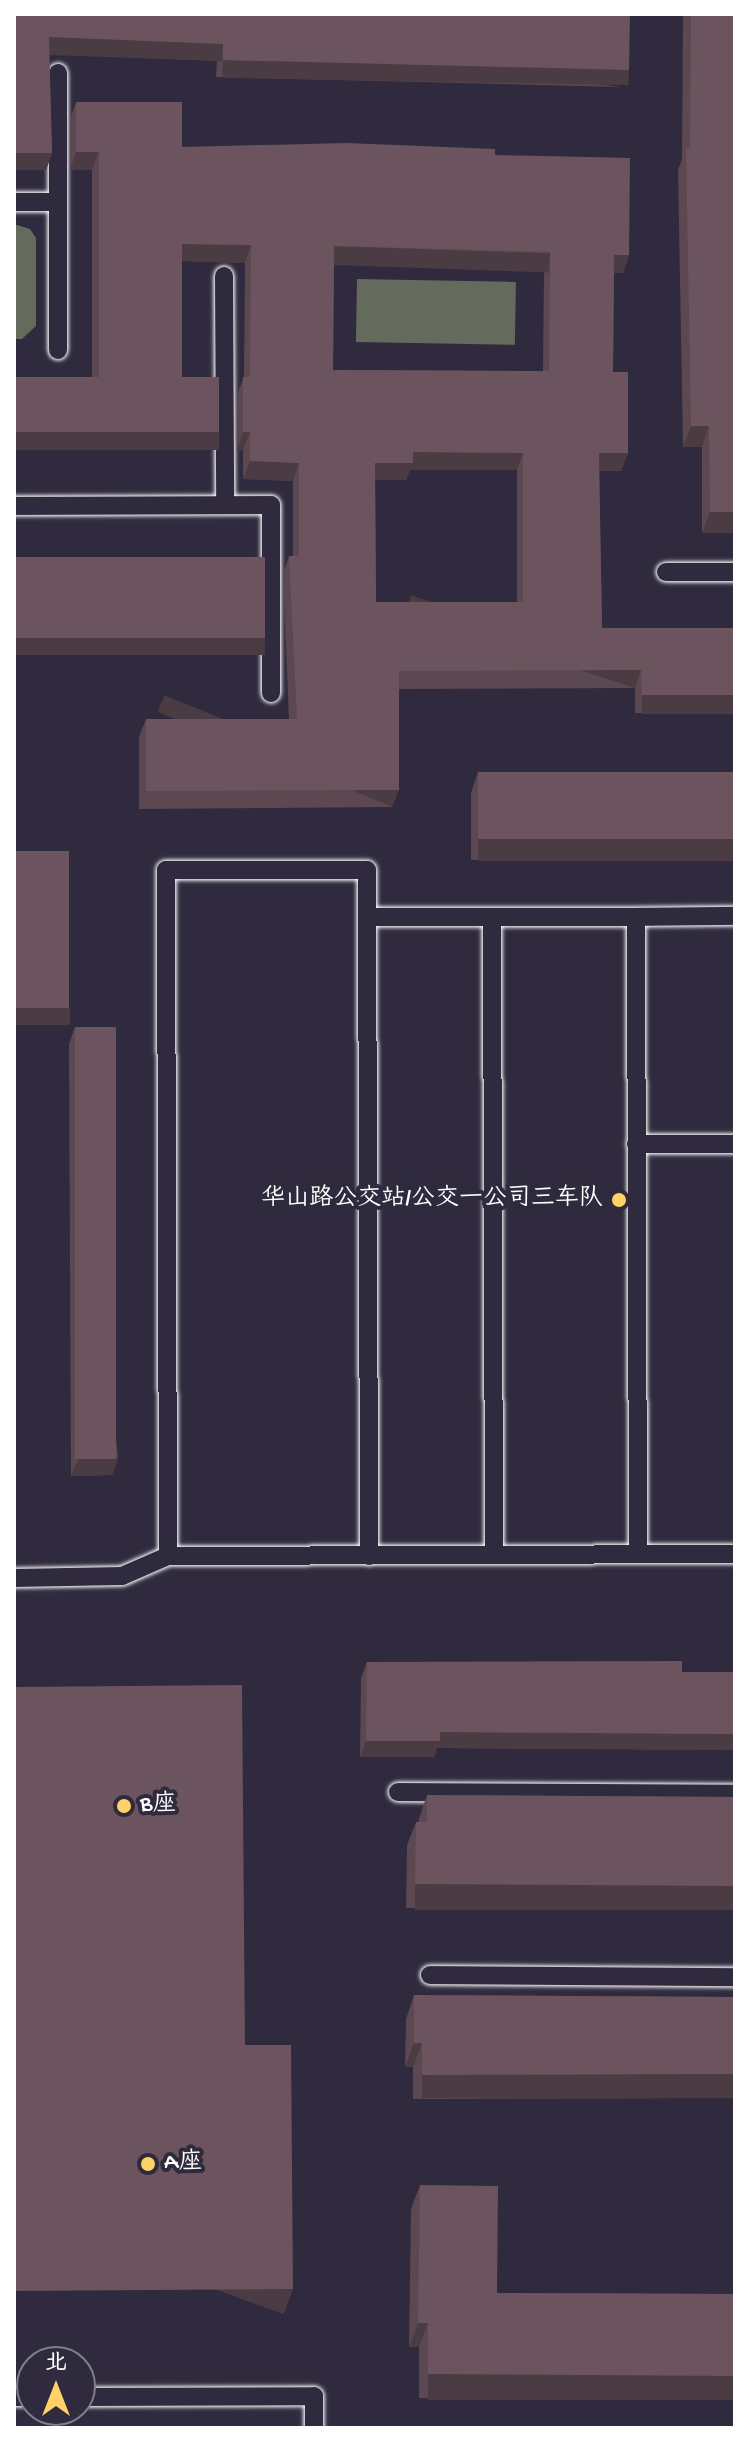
<!DOCTYPE html>
<html>
<head>
<meta charset="utf-8">
<style>
  body { margin:0 }
  #map { position:relative; width:749px; height:2442px; overflow:hidden; background:#2f2a3d; font-family:"Gochi Hand","LXGW WenKai TC",sans-serif }
  div>[style] { position:absolute }
  [style*='--x'] { left:calc(var(--x)*1px); top:calc(var(--y)*1px); width:calc(var(--w)*1px); rotate:calc(var(--a)*1deg) }
  .green>* { inset:0; background:#646a5c; transform-origin:0 0 }
  .roads { filter:drop-shadow(0 0 2px #fff) drop-shadow(0 0 2px #fff) }
  .service>* { height:18px; margin:-9px; padding:0 9px; transform-origin:9px; border-radius:9px; background:#2f2a3d }
  .wall>* { inset:0; background:#5c4851 }
  .shaded-wall>* { inset:0; background:#4b3b42; transform-origin:0 0 }
  .building>* { inset:0; background:#6b545e; transform-origin:0 0 }
  .dots>* { width:22px; height:22px; translate:-50% -50%; box-sizing:border-box; border:4px solid #2f2a3d; border-radius:50% }
  span { translate:-50% -50%; white-space:nowrap; text-align:center; line-height:1.15; -webkit-text-stroke:8px #2f2a3d; paint-order:stroke }
  .poi-label { font-size:24px; color:#fff }
  .right { translate:-100% -50%; text-align:right }
  .left { translate:0 -50%; text-align:left }
  .frame { position:absolute; inset:0; border:16px solid #fff; pointer-events:none }
  .north { position:absolute; left:16px; top:2346px; width:80px; height:80px; box-sizing:border-box; background:#2f2a3d; border:2px solid #827f8b; border-radius:50%; rotate:0deg; font-size:22px; font-weight:700; line-height:32px; text-align:center; color:#fff }
  .north::after { content:''; display:block; margin:auto; width:28px; height:36px; background:#ffd166; clip-path:polygon(50% 0,100% 100%,50% 72%,0 100%) }
</style>
</head>
<body>
<div id="map">
  <div class="green">
    <i style="clip-path:polygon(14px 224px,30px 229px,36px 238px,36px 326px,22px 339px,14px 339px)"></i>
    <i style="left:357px;top:279px;width:159px;height:63px;rotate:1deg"></i>
  </div>
  <div class="roads">
    <div class="service">
      <i style="--x:58;--y:73;--w:277;--a:90"></i>
      <i style="--x:14;--y:202;--w:44;--a:0"></i>
      <i style="--x:224;--y:276;--w:229;--a:89.7"></i>
      <i style="--x:14;--y:506;--w:257;--a:-0.2"></i>
      <i style="--x:271;--y:505;--w:188;--a:90"></i>
      <i style="--x:666;--y:572;--w:69;--a:0"></i>
      <i style="--x:367;--y:917;--w:269;--a:0"></i>
      <i style="--x:636;--y:917;--w:637;--a:89.82"></i>
      <i style="--x:492;--y:917;--w:638;--a:89.82"></i>
      <i style="--x:636;--y:917;--w:99;--a:-0.6"></i>
      <i style="--x:636;--y:1144;--w:99;--a:0"></i>
      <i style="--x:168;--y:1556;--w:686;--a:-90.17"></i>
      <i style="--x:166;--y:870;--w:201;--a:0"></i>
      <i style="--x:367;--y:870;--w:686;--a:89.83"></i>
      <i style="--x:14;--y:1578;--w:108;--a:-1.1"></i>
      <i style="--x:122;--y:1576;--w:50;--a:-23.5"></i>
      <i style="--x:168;--y:1556;--w:567;--a:-0.2"></i>
      <i style="--x:398;--y:1792;--w:337;--a:0.3"></i>
      <i style="--x:430;--y:1975;--w:305;--a:0.4"></i>
      <i style="--x:14;--y:2397;--w:18;--a:0"></i>
      <i style="--x:80;--y:2397;--w:234;--a:-0.2"></i>
      <i style="--x:314;--y:2396;--w:32;--a:90"></i>
    </div>
  </div>
  <div class="wall">
    <i style="clip-path:polygon(14px 14px,622px 87px,216px 77px,217px 61px,49px 54px,52px 153px,46px 170px,14px 170px)"></i>
    <i style="clip-path:polygon(683px 14px,735px 14px,735px 533px,702px 533px,702px 447px,683px 447px,678px 170px,682px 159px)"></i>
    <i style="clip-path:polygon(evenodd,76px 102px,182px 147px,495px 155px,629px 255px,623px 273px,614px 273px,613px 372px,628px 453px,621px 471px,599px 471px,602px 628px,735px 628px,735px 713px,635px 713px,635px 688px,399px 689px,392px 807px,139px 809px,139px 737px,146px 719px,289px 719px,283px 574px,289px 556px,293px 556px,293px 481px,243px 479px,243px 450px,237px 450px,237px 394px,244px 377px,245px 263px,182px 261px,182px 377px,213px 450px,14px 450px,92px 377px,92px 170px,70px 170px,70px 120px,76px 102px,334px 264px,544px 269px,543px 371px,333px 370px,334px 264px,76px 102px,410px 470px,517px 470px,517px 602px,376px 602px,375px 480px,406px 480px,410px 470px)"></i>
    <i style="clip-path:polygon(478px 772px,735px 772px,735px 859px,471px 860px,471px 793px)"></i>
    <i style="clip-path:polygon(75px 1027px,118px 1458px,112px 1475px,71px 1476px,69px 1044px)"></i>
    <i style="clip-path:polygon(367px 1662px,682px 1672px,735px 1672px,735px 1750px,437px 1748px,434px 1757px,360px 1757px,361px 1678px)"></i>
    <i style="clip-path:polygon(427px 1795px,735px 1797px,735px 1910px,406px 1908px,407px 1845px,416px 1822px,418px 1822px)"></i>
    <i style="clip-path:polygon(414px 1995px,735px 1997px,735px 2098px,413px 2099px,413px 2067px,405px 2067px,406px 2019px)"></i>
    <i style="clip-path:polygon(420px 2185px,497px 2293px,735px 2294px,735px 2400px,419px 2398px,419px 2347px,409px 2347px,411px 2209px)"></i>
  </div>
  <div class="shaded-wall">
    <i style="left:49px;top:37px;width:174px;height:18px;rotate:2deg"></i>
    <i style="left:223px;top:60px;width:406px;height:18px;rotate:1deg"></i>
    <i style="clip-path:polygon(76px 152px,99px 152px,92px 170px,70px 170px)"></i>
    <i style="clip-path:polygon(14px 153px,52px 153px,46px 170px,14px 170px)"></i>
    <i style="clip-path:polygon(182px 244px,251px 245px,245px 263px,175px 261px)"></i>
    <i style="left:334px;top:246px;width:216px;height:19px;rotate:2deg"></i>
    <i style="clip-path:polygon(614px 255px,629px 255px,623px 273px,608px 273px)"></i>
    <i style="clip-path:polygon(691px 426px,709px 426px,702px 447px,683px 447px)"></i>
    <i style="left:14px;top:432px;width:205px;height:18px"></i>
    <i style="clip-path:polygon(243px 432px,250px 432px,243px 450px,237px 450px)"></i>
    <i style="clip-path:polygon(413px 452px,523px 453px,517px 470px,410px 470px,406px 480px,368px 480px,375px 463px)"></i>
    <i style="clip-path:polygon(599px 453px,628px 453px,621px 471px,593px 471px)"></i>
    <i style="clip-path:polygon(250px 461px,299px 463px,293px 481px,243px 479px)"></i>
    <i style="clip-path:polygon(710px 512px,735px 512px,735px 533px,702px 533px)"></i>
    <i style="left:14px;top:638px;width:251px;height:17px"></i>
    <i style="left:641px;top:670px;width:19px;height:242px;rotate:108deg"></i>
    <i style="left:642px;top:695px;width:93px;height:19px"></i>
    <i style="left:399px;top:790px;width:18px;height:253px;rotate:112deg"></i>
    <i style="left:478px;top:839px;width:257px;height:22px"></i>
    <i style="left:14px;top:1008px;width:56px;height:17px"></i>
    <i style="clip-path:polygon(118px 1458px,112px 1475px,71px 1476px,78px 1459px)"></i>
    <i style="clip-path:polygon(440px 1732px,735px 1734px,735px 1750px,437px 1748px,434px 1757px,360px 1757px,366px 1741px)"></i>
    <i style="left:415px;top:1884px;width:320px;height:26px"></i>
    <i style="clip-path:polygon(414px 2043px,422px 2043px,413px 2067px,405px 2067px)"></i>
    <i style="left:735px;top:2074px;width:24px;height:313px;rotate:90deg"></i>
    <i style="left:293px;top:2289px;width:27px;height:279px;rotate:110deg"></i>
    <i style="clip-path:polygon(418px 2323px,428px 2323px,419px 2347px,409px 2347px)"></i>
    <i style="left:428px;top:2374px;width:307px;height:26px"></i>
  </div>
  <div class="building">
    <i style="clip-path:polygon(14px 14px,630px 14px,629px 70px,223px 60px,223px 44px,49px 37px,52px 153px,14px 153px)"></i>
    <i style="clip-path:polygon(691px 14px,735px 14px,735px 512px,710px 512px,709px 426px,691px 426px,686px 149px,690px 149px)"></i>
    <i style="clip-path:polygon(evenodd,76px 102px,182px 102px,182px 147px,346px 143px,495px 149px,495px 155px,630px 158px,629px 255px,614px 255px,613px 372px,628px 372px,628px 453px,599px 453px,602px 628px,735px 628px,735px 695px,642px 695px,641px 670px,399px 671px,399px 790px,146px 791px,146px 719px,297px 719px,289px 556px,299px 556px,299px 463px,250px 461px,250px 432px,243px 432px,243px 377px,250px 377px,251px 245px,182px 244px,182px 377px,219px 377px,219px 432px,14px 432px,14px 377px,99px 377px,99px 152px,76px 152px,76px 102px,334px 246px,550px 252px,549px 371px,333px 370px,334px 246px,76px 102px,413px 452px,523px 453px,523px 602px,376px 602px,375px 463px,413px 463px,413px 452px)"></i>
    <i style="left:265px;top:557px;width:81px;height:251px;rotate:90deg"></i>
    <i style="left:478px;top:772px;width:257px;height:67px"></i>
    <i style="left:69px;top:851px;width:157px;height:55px;rotate:90deg"></i>
    <i style="left:75px;top:1027px;width:41px;height:432px"></i>
    <i style="clip-path:polygon(682px 1661px,682px 1672px,735px 1672px,735px 1734px,440px 1732px,440px 1741px,366px 1741px,367px 1662px)"></i>
    <i style="clip-path:polygon(242px 1685px,245px 2045px,291px 2045px,293px 2289px,14px 2291px,14px 1687px)"></i>
    <i style="clip-path:polygon(427px 1795px,735px 1797px,735px 1886px,415px 1884px,416px 1822px,427px 1822px)"></i>
    <i style="clip-path:polygon(414px 1995px,735px 1997px,735px 2074px,422px 2075px,422px 2043px,414px 2043px)"></i>
    <i style="clip-path:polygon(420px 2185px,498px 2186px,497px 2293px,735px 2294px,735px 2376px,428px 2374px,428px 2323px,418px 2323px)"></i>
  </div>
  <div class="dots">
    <i style="left:619px;top:1200px;background:#ffd166"></i>
    <i style="left:124px;top:1806px;background:#ffd166"></i>
    <i style="left:148px;top:2164px;background:#ffd166"></i>
  </div>
  <div class="poi-label">
    <span class="right" style="left:603px;top:1200px">华山路公交站/公交一公司三车队</span>
    <span class="left" style="left:140px;top:1806px">B座</span>
    <span class="left" style="left:164px;top:2164px">A座</span>
  </div>
  <div class="frame"></div>
  <div class="north">北</div>
</div>
</body>
</html>
